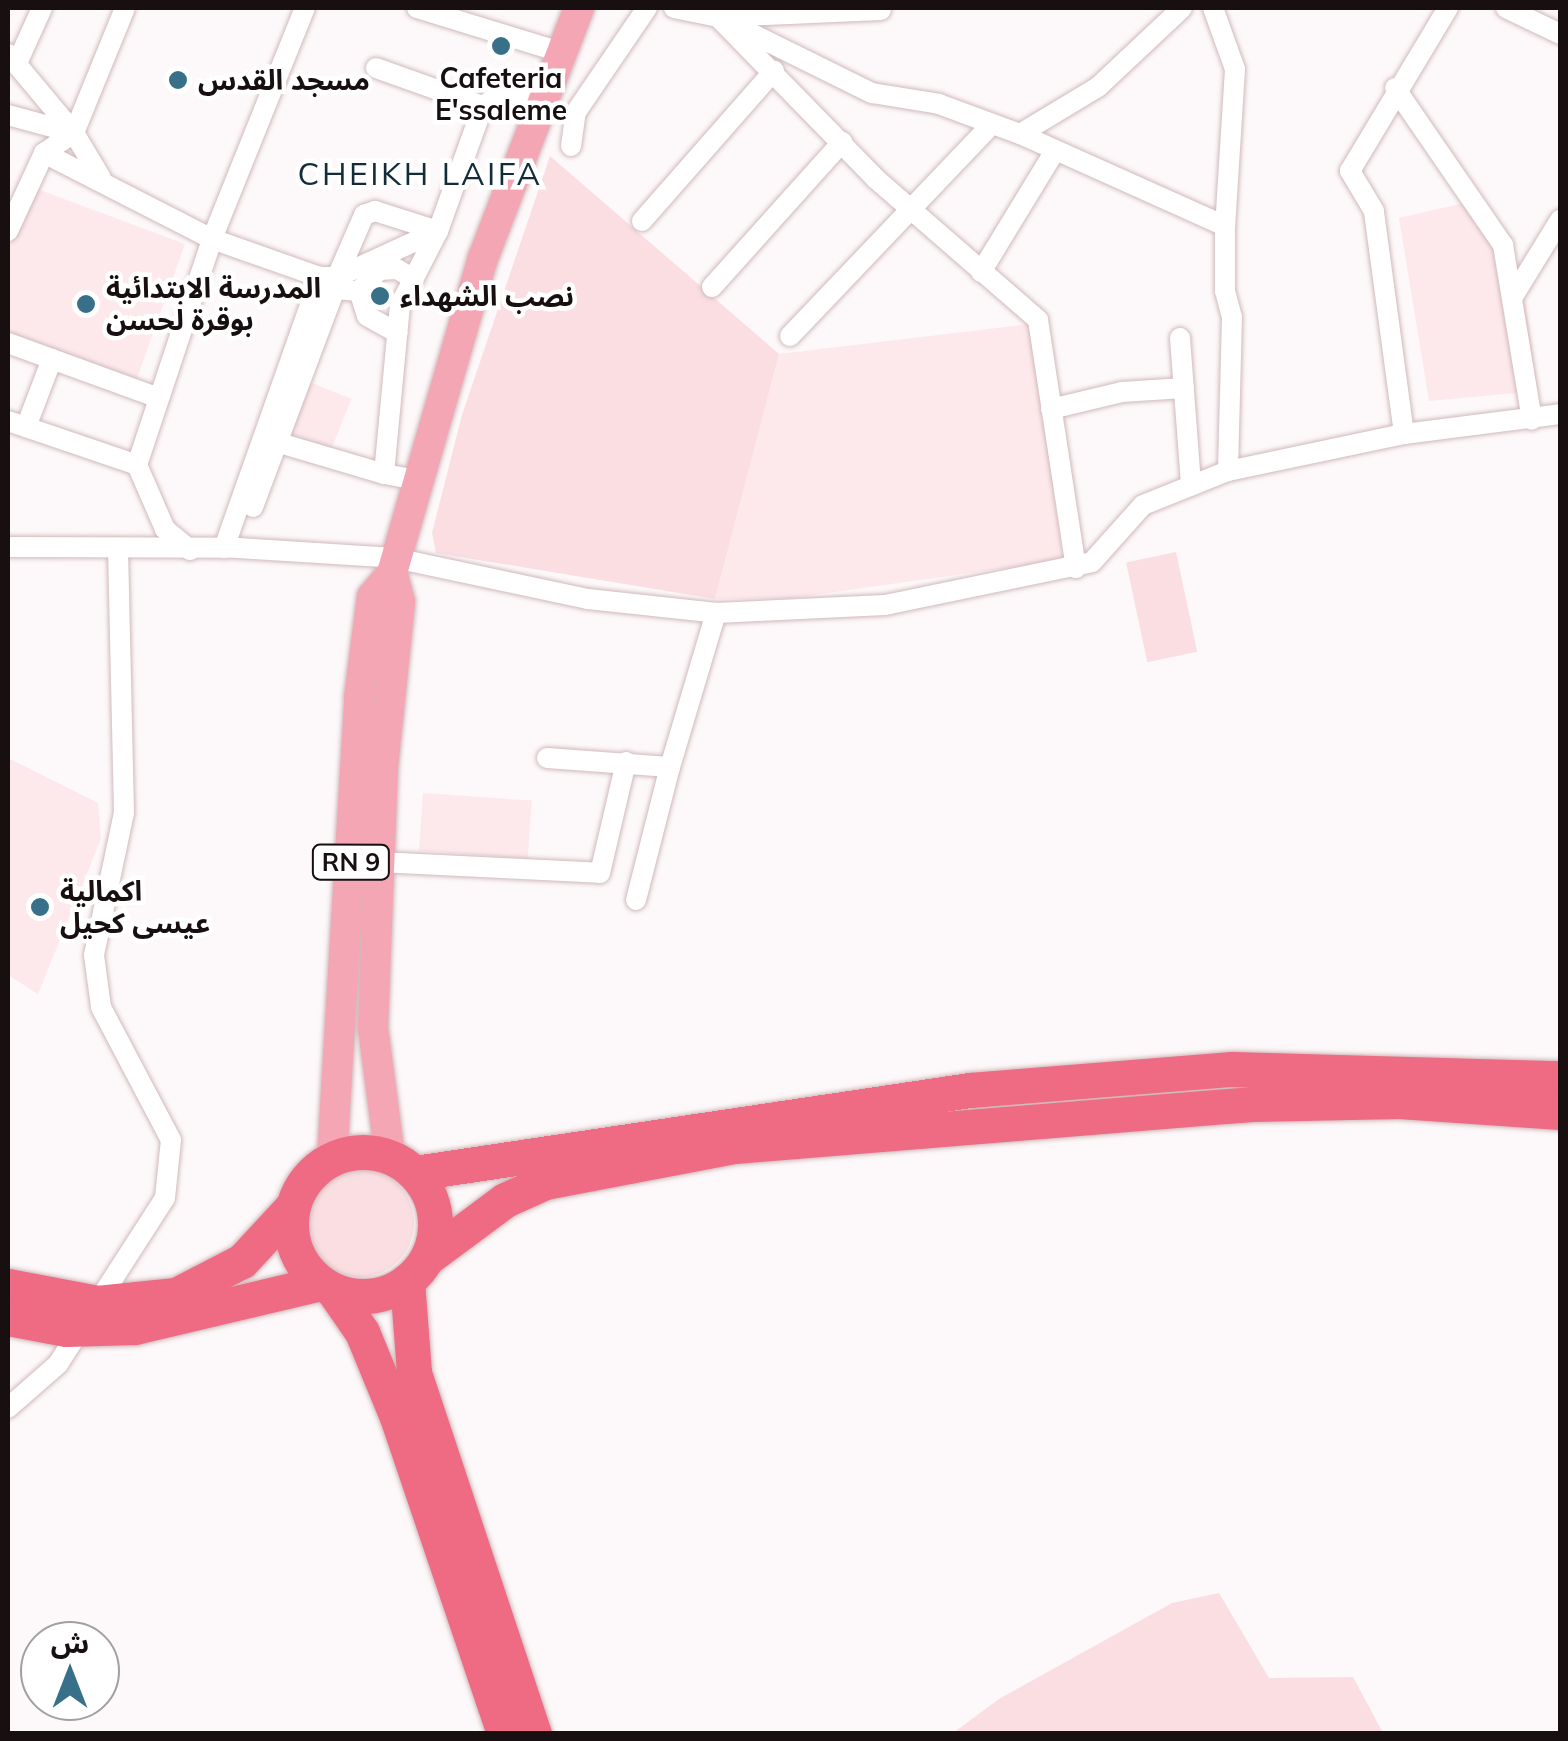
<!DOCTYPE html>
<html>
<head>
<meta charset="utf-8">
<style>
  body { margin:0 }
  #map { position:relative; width:1568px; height:1741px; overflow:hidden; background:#fdf8f9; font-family:Mulish,"Noto Sans Arabic",sans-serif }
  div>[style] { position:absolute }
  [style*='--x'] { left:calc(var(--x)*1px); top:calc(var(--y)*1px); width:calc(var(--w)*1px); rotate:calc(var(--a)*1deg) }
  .built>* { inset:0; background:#fde9eb; transform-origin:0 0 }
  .green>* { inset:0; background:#fadee1; transform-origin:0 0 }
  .round { border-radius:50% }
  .roads { filter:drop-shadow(0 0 2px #d0b9bb) drop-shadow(0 0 2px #d0b9bb) }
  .street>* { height:20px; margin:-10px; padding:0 10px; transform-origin:10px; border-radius:10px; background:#fff }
  .primary>* { height:30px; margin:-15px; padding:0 15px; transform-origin:15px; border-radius:15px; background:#f5a6b5 }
  .highway>* { height:35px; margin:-17.5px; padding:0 17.5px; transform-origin:17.5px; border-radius:17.5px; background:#ee6b83 }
  .highway>.ring { margin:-17.5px; padding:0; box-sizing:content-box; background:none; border:35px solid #ee6b83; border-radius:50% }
  .dots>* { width:28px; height:28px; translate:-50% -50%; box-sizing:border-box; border:5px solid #fff; border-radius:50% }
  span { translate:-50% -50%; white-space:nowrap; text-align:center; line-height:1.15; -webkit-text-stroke:9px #fff; paint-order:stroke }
  .shield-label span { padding:2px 8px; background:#fff; border:2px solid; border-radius:8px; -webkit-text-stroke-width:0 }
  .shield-label { font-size:25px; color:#170f10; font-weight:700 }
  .poi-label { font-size:28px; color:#170f10; font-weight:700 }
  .left { translate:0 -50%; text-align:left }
  .quarter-label { font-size:32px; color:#122d39; letter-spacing:2.5px }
  .frame { position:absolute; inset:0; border:10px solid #170f10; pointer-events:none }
  .north { position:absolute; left:20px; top:1621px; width:100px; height:100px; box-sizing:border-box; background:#fff; border:2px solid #a29f9f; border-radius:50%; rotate:0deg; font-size:28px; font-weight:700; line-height:40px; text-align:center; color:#170f10 }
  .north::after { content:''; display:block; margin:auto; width:35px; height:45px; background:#38708a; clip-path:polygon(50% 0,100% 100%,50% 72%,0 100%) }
</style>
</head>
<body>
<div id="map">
  <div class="built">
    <i style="clip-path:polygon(32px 187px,185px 244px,136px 381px,8px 334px,8px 250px)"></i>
    <i style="clip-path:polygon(1477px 200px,1505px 243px,1526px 306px,1538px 391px,1429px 401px,1399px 218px)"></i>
    <i style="clip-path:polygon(1030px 324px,1063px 560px,792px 598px,715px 599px,779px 354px)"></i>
    <i style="left:307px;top:381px;width:48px;height:55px;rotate:22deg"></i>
    <i style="clip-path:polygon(8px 758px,98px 803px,101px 839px,38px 994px,8px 975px)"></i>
    <i style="left:423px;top:793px;width:109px;height:58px;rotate:4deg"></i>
  </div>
  <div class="green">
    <i style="clip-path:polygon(550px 156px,779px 354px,715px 599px,436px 553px,432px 533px,462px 415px)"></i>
    <i style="left:1176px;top:552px;width:102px;height:51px;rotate:78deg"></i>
    <i class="round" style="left:306px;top:1169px;width:108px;height:108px"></i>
    <i style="clip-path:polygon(1219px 1593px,1269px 1678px,1353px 1677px,1383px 1733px,953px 1733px,999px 1699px,1172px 1603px)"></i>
  </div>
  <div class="roads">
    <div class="street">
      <i style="--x:417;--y:8;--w:146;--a:17.1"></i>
      <i style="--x:674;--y:8;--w:45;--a:11.6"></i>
      <i style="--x:718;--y:17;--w:172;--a:26.3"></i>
      <i style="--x:872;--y:93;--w:68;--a:9.3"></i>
      <i style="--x:939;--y:104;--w:86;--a:20.3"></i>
      <i style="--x:1020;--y:134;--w:225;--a:24.2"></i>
      <i style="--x:1213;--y:8;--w:65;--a:70.2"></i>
      <i style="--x:1235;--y:69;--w:157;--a:93.6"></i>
      <i style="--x:1225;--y:226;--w:65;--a:90"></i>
      <i style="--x:1225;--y:291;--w:27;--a:75"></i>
      <i style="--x:1232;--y:317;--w:154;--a:91.5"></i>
      <i style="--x:1506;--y:8;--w:60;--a:25.7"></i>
      <i style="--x:718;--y:17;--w:226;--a:45.7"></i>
      <i style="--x:876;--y:179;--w:215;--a:41"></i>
      <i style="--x:1038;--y:320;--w:251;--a:81.3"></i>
      <i style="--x:720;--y:17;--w:161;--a:-2.5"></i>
      <i style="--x:8;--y:54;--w:103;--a:50.1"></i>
      <i style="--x:18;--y:61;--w:58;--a:-65.6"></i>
      <i style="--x:376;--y:68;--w:114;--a:19.6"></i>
      <i style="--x:1395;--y:88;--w:191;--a:55.5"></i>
      <i style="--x:1503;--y:245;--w:177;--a:80.6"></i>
      <i style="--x:8;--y:115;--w:68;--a:15.3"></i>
      <i style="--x:74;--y:133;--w:52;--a:59"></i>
      <i style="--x:1020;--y:134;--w:91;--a:-31.1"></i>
      <i style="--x:1098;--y:87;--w:115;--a:-43.2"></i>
      <i style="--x:571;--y:146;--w:34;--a:-82"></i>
      <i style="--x:576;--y:112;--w:126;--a:-55.7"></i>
      <i style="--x:44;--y:153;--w:189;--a:27.1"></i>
      <i style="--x:212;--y:239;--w:114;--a:19.4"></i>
      <i style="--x:320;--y:277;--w:17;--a:0"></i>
      <i style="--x:337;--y:277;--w:12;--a:99"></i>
      <i style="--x:335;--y:289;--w:24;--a:5"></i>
      <i style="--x:359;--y:291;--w:29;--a:-46"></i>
      <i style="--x:379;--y:270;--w:18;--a:-3"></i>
      <i style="--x:397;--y:269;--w:17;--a:31"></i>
      <i style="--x:642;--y:221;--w:200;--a:-48.7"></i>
      <i style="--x:8;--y:231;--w:86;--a:-65.2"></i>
      <i style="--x:44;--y:153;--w:36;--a:-34"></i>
      <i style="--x:74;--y:133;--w:135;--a:-67.8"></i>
      <i style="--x:981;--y:272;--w:142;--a:-58.6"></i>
      <i style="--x:337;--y:277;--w:68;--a:-66.5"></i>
      <i style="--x:364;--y:215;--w:12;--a:-20"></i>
      <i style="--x:375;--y:211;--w:66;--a:17.6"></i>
      <i style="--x:337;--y:277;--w:111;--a:-24.5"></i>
      <i style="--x:712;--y:287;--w:195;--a:-48.1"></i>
      <i style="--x:359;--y:291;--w:26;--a:72"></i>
      <i style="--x:367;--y:316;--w:35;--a:29"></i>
      <i style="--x:1512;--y:298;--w:92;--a:-58.4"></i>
      <i style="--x:790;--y:336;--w:291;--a:-46.4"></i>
      <i style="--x:1180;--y:338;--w:146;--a:85.7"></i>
      <i style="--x:8;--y:343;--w:158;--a:20"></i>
      <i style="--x:1051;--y:409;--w:73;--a:-13.5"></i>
      <i style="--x:1122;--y:392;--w:62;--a:-3.7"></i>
      <i style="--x:8;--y:421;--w:136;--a:18.8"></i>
      <i style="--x:26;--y:427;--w:73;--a:-69.1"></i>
      <i style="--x:1404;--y:434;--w:225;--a:-97.7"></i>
      <i style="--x:1374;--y:211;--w:47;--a:-121"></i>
      <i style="--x:1350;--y:171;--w:190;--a:-59"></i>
      <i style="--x:266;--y:439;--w:123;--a:16.5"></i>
      <i style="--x:416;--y:480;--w:33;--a:-169"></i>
      <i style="--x:384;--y:474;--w:170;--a:-84.6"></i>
      <i style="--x:400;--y:305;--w:83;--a:-62.8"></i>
      <i style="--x:438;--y:231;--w:133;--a:-70.2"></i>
      <i style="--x:483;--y:106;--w:23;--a:-34"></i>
      <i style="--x:502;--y:93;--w:38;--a:17"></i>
      <i style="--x:253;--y:507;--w:233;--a:-69.4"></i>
      <i style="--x:8;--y:547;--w:230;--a:0.2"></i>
      <i style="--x:238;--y:548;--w:157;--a:3.6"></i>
      <i style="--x:395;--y:558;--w:197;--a:12"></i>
      <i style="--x:588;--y:599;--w:129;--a:6.2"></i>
      <i style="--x:716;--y:613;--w:169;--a:-2.7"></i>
      <i style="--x:885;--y:605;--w:211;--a:-11.7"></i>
      <i style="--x:1092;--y:562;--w:76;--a:-48.2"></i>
      <i style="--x:1143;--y:505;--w:92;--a:-21.8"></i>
      <i style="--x:1228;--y:471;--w:180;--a:-11.9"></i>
      <i style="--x:1404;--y:434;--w:157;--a:-7.3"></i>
      <i style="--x:224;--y:548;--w:288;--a:-70.5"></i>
      <i style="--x:190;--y:550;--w:33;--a:-140"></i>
      <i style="--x:165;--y:529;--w:70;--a:-113.6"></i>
      <i style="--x:137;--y:465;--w:238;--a:-71.6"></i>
      <i style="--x:212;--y:239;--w:249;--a:-68.1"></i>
      <i style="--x:547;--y:758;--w:123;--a:4.2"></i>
      <i style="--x:670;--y:767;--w:161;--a:-73.4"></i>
      <i style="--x:378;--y:862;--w:222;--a:2.8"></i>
      <i style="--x:600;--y:873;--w:114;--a:-76.8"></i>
      <i style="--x:636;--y:900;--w:137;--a:-75.7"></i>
      <i style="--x:8;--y:1408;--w:67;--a:-41.3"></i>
      <i style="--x:58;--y:1364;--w:197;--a:-57.2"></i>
      <i style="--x:165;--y:1198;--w:58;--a:-84.1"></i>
      <i style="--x:171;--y:1140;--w:150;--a:-117.8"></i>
      <i style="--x:101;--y:1007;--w:52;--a:-97.7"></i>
      <i style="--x:94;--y:955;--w:145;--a:-78.1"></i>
      <i style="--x:124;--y:813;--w:263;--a:-91.3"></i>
    </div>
    <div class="primary">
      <i style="--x:390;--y:1157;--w:131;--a:-97.5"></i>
      <i style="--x:373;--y:1027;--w:260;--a:-87.8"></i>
      <i style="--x:383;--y:767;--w:166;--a:-84.1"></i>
      <i style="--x:400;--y:602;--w:30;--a:-105"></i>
      <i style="--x:392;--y:573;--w:328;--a:-73.9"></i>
      <i style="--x:483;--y:258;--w:268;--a:-69"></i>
      <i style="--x:332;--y:1159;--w:462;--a:-86.6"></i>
      <i style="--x:359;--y:698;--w:102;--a:-82.7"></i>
      <i style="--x:372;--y:597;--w:31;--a:-50"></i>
    </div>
    <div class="highway">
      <i class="ring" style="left:291px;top:1152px;width:109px;height:109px"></i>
      <i style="--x:415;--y:1173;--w:561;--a:-8.51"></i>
      <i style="--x:970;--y:1090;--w:263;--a:-4.6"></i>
      <i style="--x:1232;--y:1069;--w:328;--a:1.6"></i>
      <i style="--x:427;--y:1258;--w:97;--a:-36.6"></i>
      <i style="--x:505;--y:1200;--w:44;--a:-24.2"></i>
      <i style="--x:545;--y:1182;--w:192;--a:-10.8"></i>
      <i style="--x:734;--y:1146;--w:520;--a:-4.64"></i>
      <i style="--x:1252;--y:1104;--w:147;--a:-1.2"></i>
      <i style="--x:1399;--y:1101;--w:161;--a:3.9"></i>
      <i style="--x:407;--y:1281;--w:92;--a:85.6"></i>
      <i style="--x:414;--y:1373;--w:380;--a:71.6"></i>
      <i style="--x:8;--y:1286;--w:91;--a:10.8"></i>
      <i style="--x:97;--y:1303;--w:79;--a:-5.8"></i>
      <i style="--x:176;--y:1295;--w:74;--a:-27.3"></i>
      <i style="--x:242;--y:1261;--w:74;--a:-47.2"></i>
      <i style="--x:333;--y:1290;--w:51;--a:55.4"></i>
      <i style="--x:362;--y:1332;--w:92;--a:67.6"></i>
      <i style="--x:397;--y:1417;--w:335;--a:71.3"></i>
      <i style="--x:8;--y:1318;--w:59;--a:10.7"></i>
      <i style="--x:66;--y:1329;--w:69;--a:-1.7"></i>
      <i style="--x:135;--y:1327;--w:191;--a:-13.3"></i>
    </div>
  </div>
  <div class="dots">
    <i style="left:501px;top:46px;background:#38708a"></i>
    <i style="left:178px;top:80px;background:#38708a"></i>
    <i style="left:380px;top:296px;background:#38708a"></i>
    <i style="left:86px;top:304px;background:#38708a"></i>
    <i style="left:40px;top:907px;background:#38708a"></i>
  </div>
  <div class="shield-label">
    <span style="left:351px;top:862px">RN 9</span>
  </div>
  <div class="poi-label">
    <span style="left:501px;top:94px">Cafeteria<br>E'ssaleme</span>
    <span class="left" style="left:198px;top:80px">مسجد القدس</span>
    <span class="left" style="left:106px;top:304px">المدرسة الابتدائية<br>بوقرة لحسن</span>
    <span class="left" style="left:400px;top:296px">نصب الشهداء</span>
    <span class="left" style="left:60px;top:907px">اكمالية<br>عيسى كحيل</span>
  </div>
  <div class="quarter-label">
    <span style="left:420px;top:173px">CHEIKH LAIFA</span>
  </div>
  <div class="frame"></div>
  <div class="north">ش</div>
</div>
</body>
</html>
